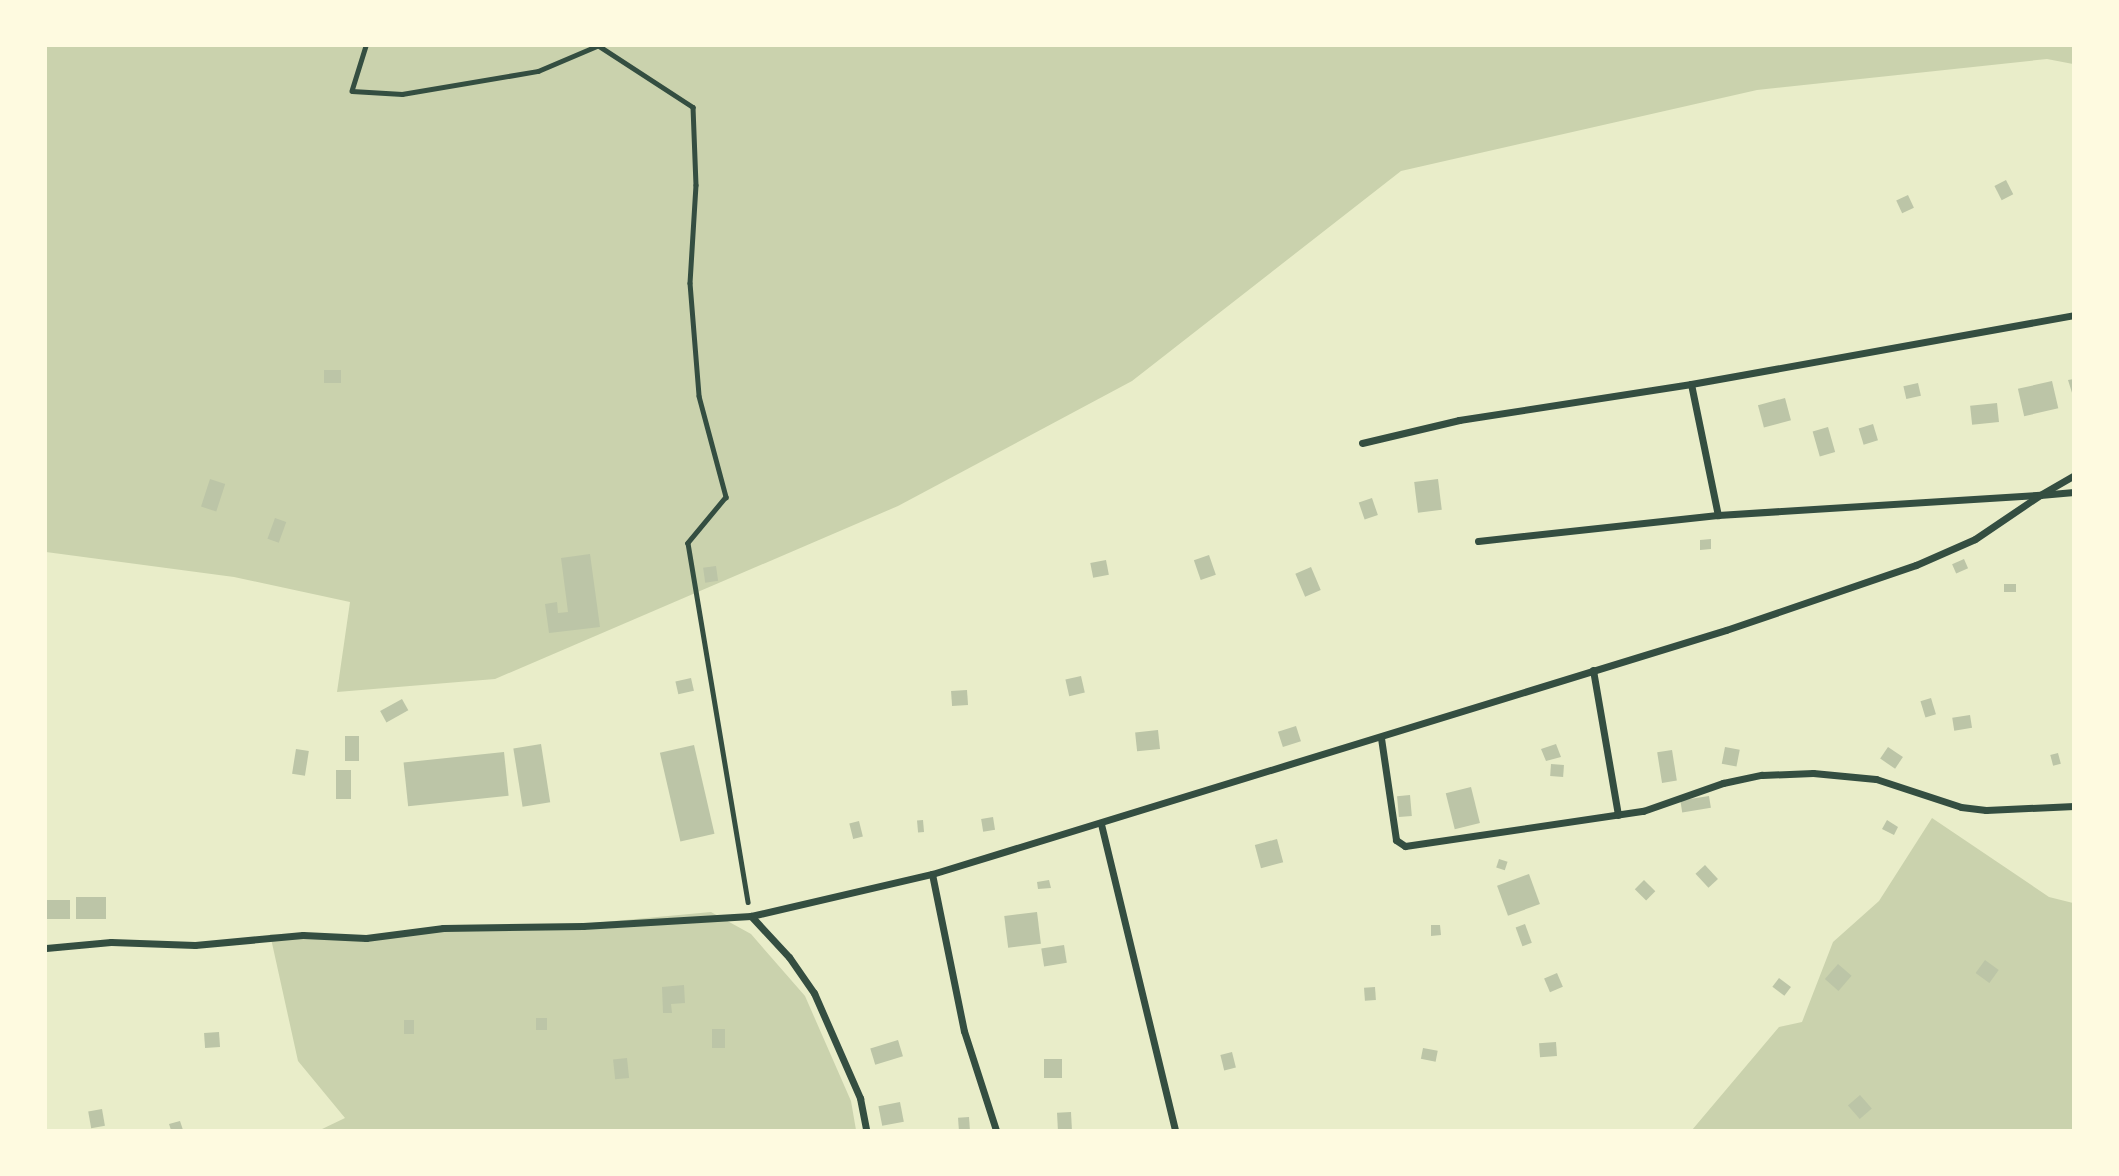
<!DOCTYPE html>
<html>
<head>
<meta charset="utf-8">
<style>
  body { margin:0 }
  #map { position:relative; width:2119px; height:1176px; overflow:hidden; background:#e9edc9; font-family:"Playfair Display",serif }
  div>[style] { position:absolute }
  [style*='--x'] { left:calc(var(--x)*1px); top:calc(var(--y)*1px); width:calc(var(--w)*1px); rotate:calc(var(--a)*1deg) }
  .green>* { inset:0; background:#cad2ad }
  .building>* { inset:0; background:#bcc5a7; transform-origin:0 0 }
  .path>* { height:4.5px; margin:-2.25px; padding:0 2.25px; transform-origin:2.25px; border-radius:2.25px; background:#344e41 }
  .minor>* { height:7px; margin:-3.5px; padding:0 3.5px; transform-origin:3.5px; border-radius:3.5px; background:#344e41 }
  span { translate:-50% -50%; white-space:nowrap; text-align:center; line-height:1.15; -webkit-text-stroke:7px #fefae0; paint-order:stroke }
  .frame { position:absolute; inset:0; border:47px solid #fefae0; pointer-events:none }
</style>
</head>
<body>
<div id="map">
  <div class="green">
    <i style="clip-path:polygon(46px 46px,2073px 46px,2073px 64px,2047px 59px,1757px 90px,1401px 171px,1132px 381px,898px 506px,495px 679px,337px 692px,350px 602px,234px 577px,46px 552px)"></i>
    <i style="clip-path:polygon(1932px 818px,2049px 897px,2073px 903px,2073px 1130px,1692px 1130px,1779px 1027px,1802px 1022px,1833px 942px,1879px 901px)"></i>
    <i style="clip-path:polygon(711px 912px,751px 934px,805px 996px,851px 1101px,856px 1130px,320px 1130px,345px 1118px,298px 1061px,270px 934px,360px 938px,449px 925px,582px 924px)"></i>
  </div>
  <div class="building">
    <i style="left:2006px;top:180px;width:16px;height:13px;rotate:63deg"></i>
    <i style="left:1908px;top:195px;width:14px;height:13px;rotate:65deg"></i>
    <i style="left:324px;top:370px;width:17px;height:13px"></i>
    <i style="clip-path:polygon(2074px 379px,2074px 396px,2073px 396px,2068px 380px)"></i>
    <i style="left:2052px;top:381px;width:28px;height:35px;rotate:77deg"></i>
    <i style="left:1918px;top:383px;width:13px;height:15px;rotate:77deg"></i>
    <i style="left:1785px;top:398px;width:23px;height:28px;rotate:75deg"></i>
    <i style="left:1997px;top:403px;width:19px;height:27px;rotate:84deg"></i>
    <i style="left:1873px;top:424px;width:17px;height:15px;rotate:73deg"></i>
    <i style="left:1828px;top:427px;width:26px;height:16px;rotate:74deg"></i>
    <i style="left:210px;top:479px;width:16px;height:29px;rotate:18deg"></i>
    <i style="left:1438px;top:479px;width:31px;height:24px;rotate:83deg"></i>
    <i style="left:1372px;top:498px;width:18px;height:14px;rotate:71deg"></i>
    <i style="left:275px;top:518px;width:12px;height:22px;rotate:20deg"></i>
    <i style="clip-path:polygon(1711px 539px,1711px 549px,1700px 550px,1700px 540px)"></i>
    <i style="clip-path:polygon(590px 554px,600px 627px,549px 633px,545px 604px,557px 602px,558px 613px,568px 612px,561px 558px)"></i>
    <i style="left:1209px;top:555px;width:21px;height:16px;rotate:71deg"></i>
    <i style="left:1964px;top:559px;width:10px;height:13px;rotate:66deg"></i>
    <i style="left:1106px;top:560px;width:15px;height:16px;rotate:79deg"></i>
    <i style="left:716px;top:566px;width:15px;height:13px;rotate:82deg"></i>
    <i style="left:1311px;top:567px;width:25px;height:17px;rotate:67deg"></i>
    <i style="left:2016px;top:584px;width:8px;height:12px;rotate:90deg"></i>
    <i style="left:1081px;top:676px;width:17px;height:16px;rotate:77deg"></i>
    <i style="left:691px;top:678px;width:13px;height:16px;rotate:77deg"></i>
    <i style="left:967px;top:690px;width:15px;height:16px;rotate:86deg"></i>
    <i style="left:1931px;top:698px;width:17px;height:11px;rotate:73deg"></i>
    <i style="left:402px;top:699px;width:13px;height:25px;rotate:61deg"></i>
    <i style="left:1970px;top:715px;width:13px;height:18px;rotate:81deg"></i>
    <i style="left:1296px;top:726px;width:16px;height:19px;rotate:72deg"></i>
    <i style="left:1158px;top:730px;width:19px;height:23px;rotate:84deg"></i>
    <i style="left:345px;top:736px;width:14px;height:25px"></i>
    <i style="left:541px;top:744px;width:59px;height:28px;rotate:81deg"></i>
    <i style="clip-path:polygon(1556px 744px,1561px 757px,1546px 761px,1541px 749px)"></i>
    <i style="left:694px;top:745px;width:91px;height:35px;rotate:77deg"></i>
    <i style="left:1725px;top:747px;width:15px;height:17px;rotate:11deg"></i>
    <i style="left:1888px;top:747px;width:18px;height:14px;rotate:34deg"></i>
    <i style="left:296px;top:749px;width:13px;height:25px;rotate:9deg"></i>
    <i style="left:1672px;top:750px;width:31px;height:15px;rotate:81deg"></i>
    <i style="left:504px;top:752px;width:44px;height:101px;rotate:84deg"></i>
    <i style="left:2058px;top:753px;width:11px;height:8px;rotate:75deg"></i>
    <i style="left:1551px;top:764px;width:13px;height:12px;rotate:4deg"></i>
    <i style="left:336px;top:770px;width:15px;height:29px"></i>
    <i style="left:1471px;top:787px;width:37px;height:26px;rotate:76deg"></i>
    <i style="left:1410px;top:795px;width:21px;height:13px;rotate:85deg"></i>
    <i style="left:1709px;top:796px;width:12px;height:29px;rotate:81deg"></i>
    <i style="left:993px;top:817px;width:13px;height:12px;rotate:81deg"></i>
    <i style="left:923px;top:820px;width:12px;height:6px;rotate:85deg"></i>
    <i style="clip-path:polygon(1887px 820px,1898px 827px,1894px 835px,1882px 829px)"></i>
    <i style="left:859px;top:821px;width:16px;height:10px;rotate:76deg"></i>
    <i style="left:1277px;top:839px;width:24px;height:23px;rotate:75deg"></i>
    <i style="left:1499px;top:859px;width:9px;height:9px;rotate:18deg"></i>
    <i style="left:1705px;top:865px;width:19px;height:13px;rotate:47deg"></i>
    <i style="left:1529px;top:874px;width:32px;height:34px;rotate:70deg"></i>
    <i style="clip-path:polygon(1049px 880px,1051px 888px,1038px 889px,1037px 882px)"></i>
    <i style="left:1644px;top:880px;width:16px;height:13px;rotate:45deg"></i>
    <i style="left:76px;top:897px;width:30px;height:22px"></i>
    <i style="left:46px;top:900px;width:24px;height:19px"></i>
    <i style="left:1037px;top:912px;width:32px;height:33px;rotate:83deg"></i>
    <i style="left:1525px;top:924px;width:20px;height:10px;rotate:70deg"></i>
    <i style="clip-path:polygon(1431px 925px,1440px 925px,1441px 935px,1431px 936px)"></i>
    <i style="left:1064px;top:945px;width:18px;height:23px;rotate:81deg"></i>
    <i style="left:1985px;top:960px;width:17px;height:16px;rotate:36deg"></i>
    <i style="left:1838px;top:964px;width:18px;height:20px;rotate:41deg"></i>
    <i style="left:1557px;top:973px;width:15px;height:14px;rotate:67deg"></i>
    <i style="left:1779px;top:978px;width:15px;height:11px;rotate:37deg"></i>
    <i style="clip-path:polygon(684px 985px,685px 1003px,671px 1004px,672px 1013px,663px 1013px,662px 987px)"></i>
    <i style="left:1375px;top:987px;width:13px;height:11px;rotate:86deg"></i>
    <i style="left:536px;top:1018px;width:11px;height:12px"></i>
    <i style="left:404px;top:1020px;width:10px;height:14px"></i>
    <i style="left:712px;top:1029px;width:13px;height:19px"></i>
    <i style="left:219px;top:1032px;width:15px;height:15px;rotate:86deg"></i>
    <i style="left:898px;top:1040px;width:17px;height:29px;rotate:73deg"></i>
    <i style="left:1556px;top:1042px;width:14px;height:17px;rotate:86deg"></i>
    <i style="left:1423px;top:1048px;width:15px;height:11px;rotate:11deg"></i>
    <i style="left:1232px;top:1052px;width:16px;height:12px;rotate:76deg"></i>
    <i style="left:627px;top:1058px;width:20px;height:14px;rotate:84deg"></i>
    <i style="left:1044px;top:1059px;width:18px;height:19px"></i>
    <i style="left:1860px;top:1095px;width:18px;height:16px;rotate:49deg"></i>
    <i style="left:900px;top:1102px;width:20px;height:22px;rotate:79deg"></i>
    <i style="left:102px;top:1109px;width:17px;height:14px;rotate:80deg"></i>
    <i style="left:1071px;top:1112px;width:18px;height:14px;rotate:87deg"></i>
    <i style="left:969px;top:1117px;width:13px;height:11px;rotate:86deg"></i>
    <i style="clip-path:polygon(180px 1121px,183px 1130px,171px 1130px,169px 1124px)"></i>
  </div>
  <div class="path">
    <i style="--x:366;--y:46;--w:47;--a:107.3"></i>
    <i style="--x:352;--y:91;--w:50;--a:3.4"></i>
    <i style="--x:402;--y:94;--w:138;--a:-9.6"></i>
    <i style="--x:538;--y:71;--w:64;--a:-23"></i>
    <i style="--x:599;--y:46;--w:112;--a:33"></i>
    <i style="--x:693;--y:107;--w:78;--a:87.8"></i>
    <i style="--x:696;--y:185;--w:98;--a:93.5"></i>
    <i style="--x:690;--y:283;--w:113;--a:85.4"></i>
    <i style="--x:699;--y:396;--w:105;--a:75"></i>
    <i style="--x:726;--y:497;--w:60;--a:129.6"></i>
    <i style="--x:688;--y:543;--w:364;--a:80.5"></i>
  </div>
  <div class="minor">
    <i style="--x:1691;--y:384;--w:134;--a:78.4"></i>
    <i style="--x:1362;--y:443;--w:100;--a:-13.3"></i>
    <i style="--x:1459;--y:420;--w:235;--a:-8.8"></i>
    <i style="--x:1691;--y:384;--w:389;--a:-10.2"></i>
    <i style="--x:1478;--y:541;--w:241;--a:-6.2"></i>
    <i style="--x:1718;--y:515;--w:323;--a:-3.6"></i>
    <i style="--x:2040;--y:495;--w:39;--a:-30"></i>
    <i style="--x:1593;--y:670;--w:147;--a:80.2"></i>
    <i style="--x:1381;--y:738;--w:103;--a:81.6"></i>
    <i style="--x:1396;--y:840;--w:11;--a:34"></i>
    <i style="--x:1405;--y:846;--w:241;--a:-8.4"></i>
    <i style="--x:1643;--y:811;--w:85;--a:-19.3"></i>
    <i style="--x:1723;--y:783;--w:40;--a:-12"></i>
    <i style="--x:1762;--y:775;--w:51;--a:-2.2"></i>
    <i style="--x:1813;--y:773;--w:63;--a:5.4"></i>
    <i style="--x:1876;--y:779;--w:89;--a:18.2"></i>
    <i style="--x:1961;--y:807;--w:25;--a:7"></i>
    <i style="--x:1986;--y:810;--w:88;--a:-2.6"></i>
    <i style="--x:1101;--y:824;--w:315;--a:76.4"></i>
    <i style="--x:932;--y:874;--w:160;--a:78.5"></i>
    <i style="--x:964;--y:1031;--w:104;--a:72.1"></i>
    <i style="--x:751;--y:916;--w:56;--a:47.2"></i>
    <i style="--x:789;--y:957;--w:44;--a:55.2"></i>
    <i style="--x:814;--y:993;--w:115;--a:66.3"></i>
    <i style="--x:860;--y:1098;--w:33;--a:79"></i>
    <i style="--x:46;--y:948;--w:65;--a:-5.3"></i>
    <i style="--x:111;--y:942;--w:84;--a:2"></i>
    <i style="--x:195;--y:945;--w:108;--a:-5.3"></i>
    <i style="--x:303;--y:935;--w:63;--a:2.7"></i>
    <i style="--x:366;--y:938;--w:78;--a:-7.4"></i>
    <i style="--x:443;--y:928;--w:140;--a:-0.8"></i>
    <i style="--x:583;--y:926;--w:168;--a:-3.4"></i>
    <i style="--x:751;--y:916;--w:186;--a:-13.1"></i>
    <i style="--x:932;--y:874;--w:831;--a:-17.08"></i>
    <i style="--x:1726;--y:630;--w:201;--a:-18.9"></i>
    <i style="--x:1916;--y:565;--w:64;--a:-23.8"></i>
    <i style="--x:1975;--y:539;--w:78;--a:-34.1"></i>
    <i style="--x:2040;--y:495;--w:34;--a:-5"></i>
  </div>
  <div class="frame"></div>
</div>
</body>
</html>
